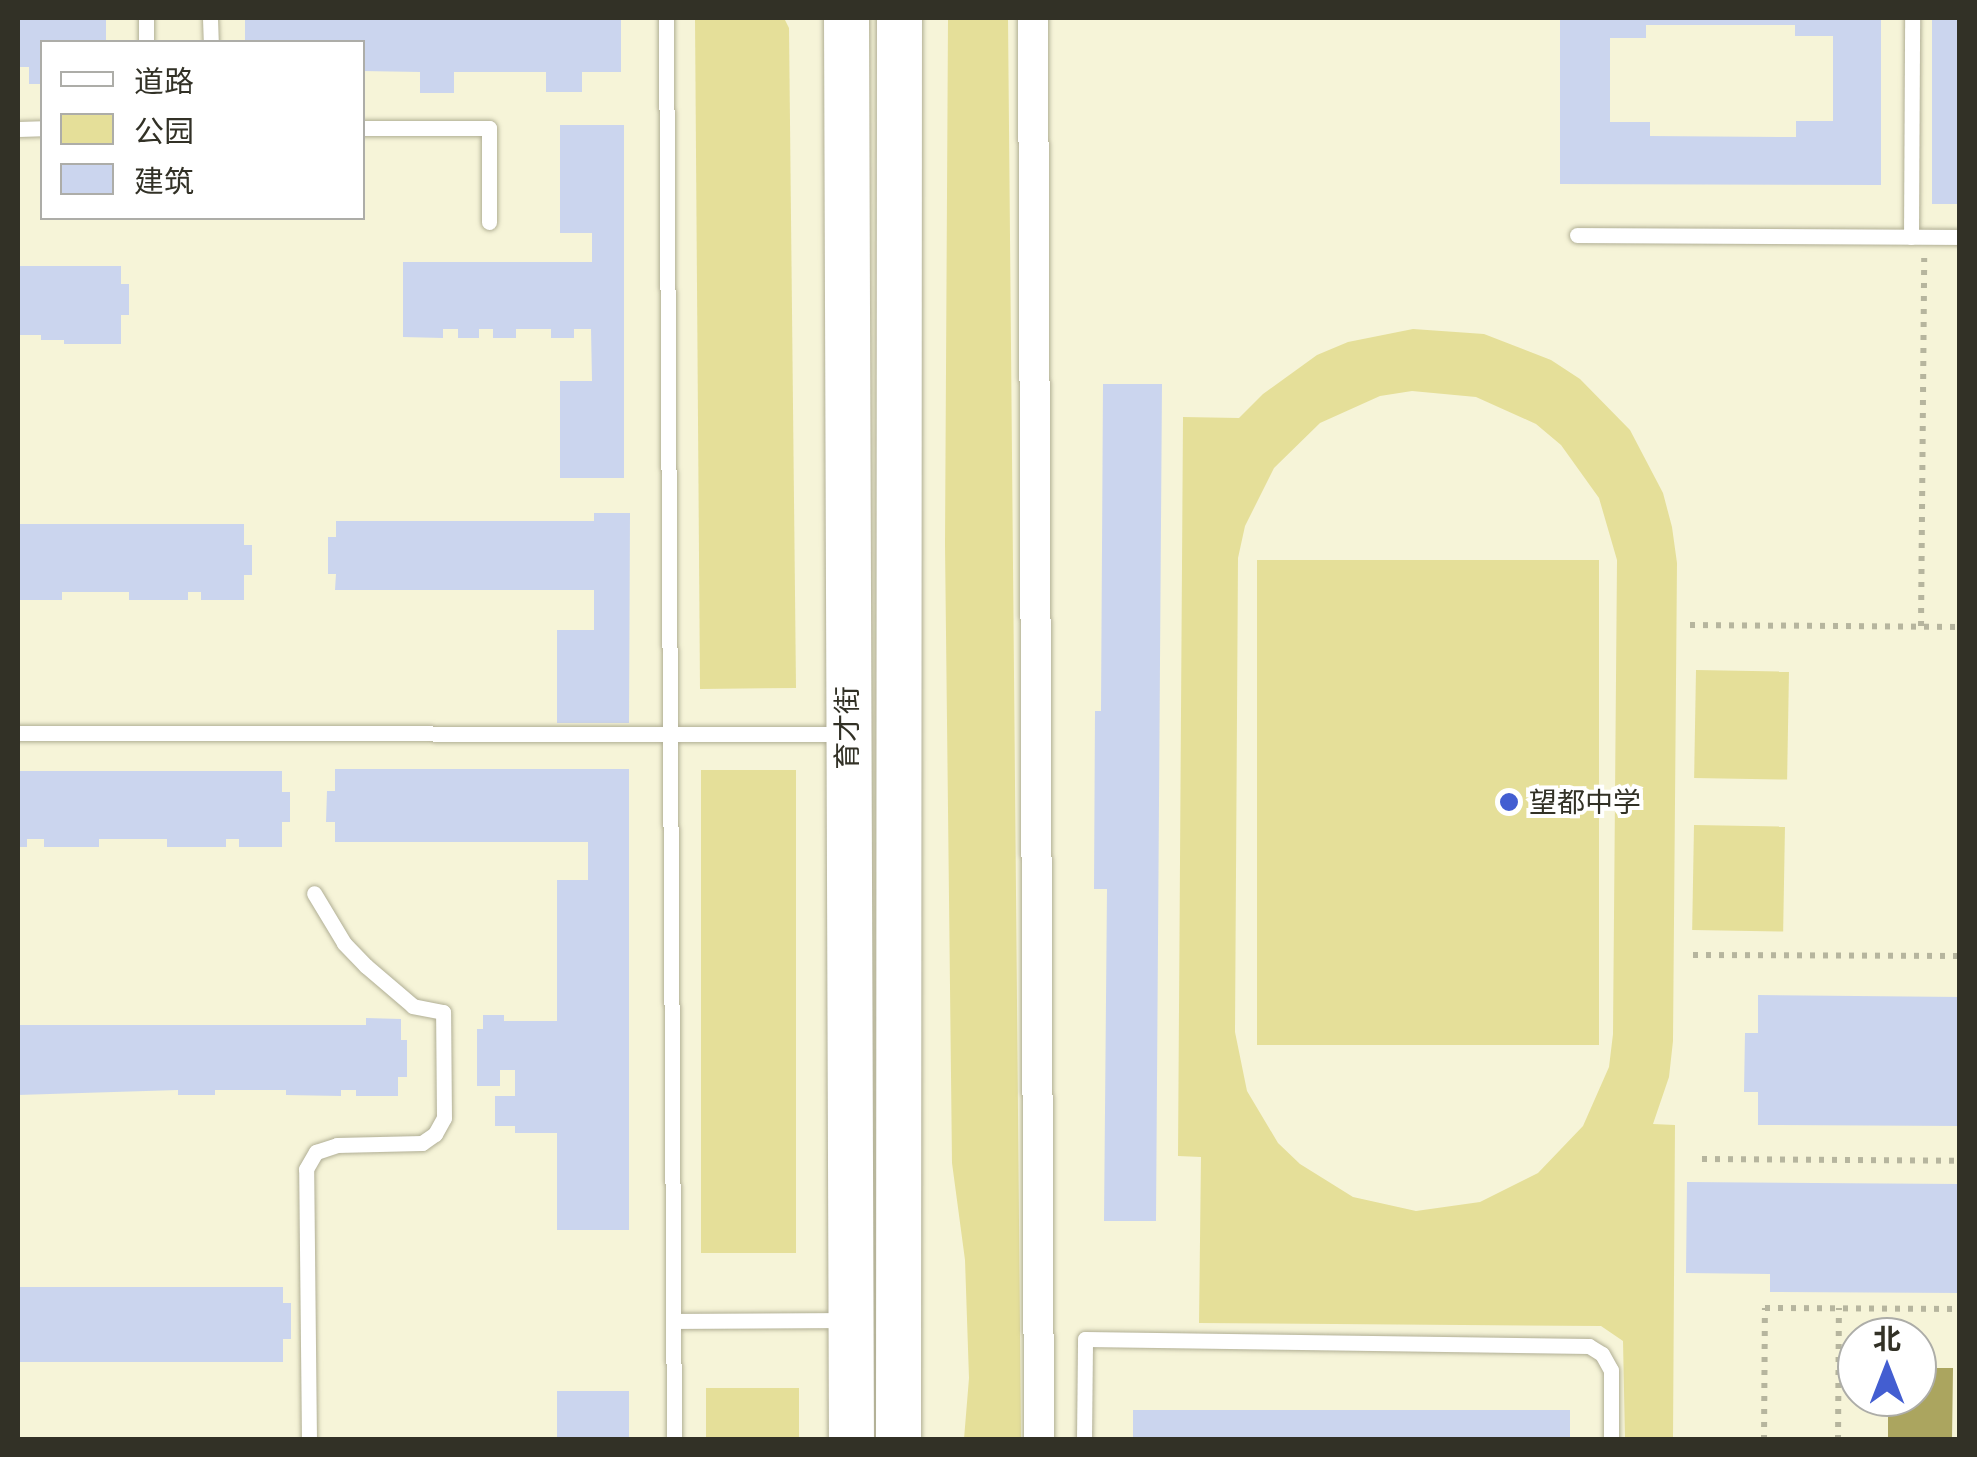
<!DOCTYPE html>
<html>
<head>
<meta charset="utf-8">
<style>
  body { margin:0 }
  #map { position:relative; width:1977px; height:1457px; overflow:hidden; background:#f6f4d8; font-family:Quicksand,"Noto Sans SC",sans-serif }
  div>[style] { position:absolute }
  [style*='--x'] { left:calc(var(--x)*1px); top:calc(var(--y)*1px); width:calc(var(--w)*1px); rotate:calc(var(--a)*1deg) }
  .green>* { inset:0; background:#e5df99; transform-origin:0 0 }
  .water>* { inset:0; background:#aba55f }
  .building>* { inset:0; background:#cbd5ee; transform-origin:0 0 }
  .path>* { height:6px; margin-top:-3px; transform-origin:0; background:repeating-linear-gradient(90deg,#b6b59e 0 5px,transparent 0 13px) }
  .roads { filter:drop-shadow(0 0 2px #b0ae94) drop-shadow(0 0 2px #b0ae94) }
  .lane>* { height:15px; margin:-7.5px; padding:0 7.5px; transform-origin:7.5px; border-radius:7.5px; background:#fff }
  .street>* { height:30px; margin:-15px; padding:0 15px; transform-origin:15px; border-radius:15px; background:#fff }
  .secondary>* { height:45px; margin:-22.5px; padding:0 22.5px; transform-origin:22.5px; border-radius:22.5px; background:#fff }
  .dots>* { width:28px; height:28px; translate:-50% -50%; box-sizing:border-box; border:5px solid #fff; border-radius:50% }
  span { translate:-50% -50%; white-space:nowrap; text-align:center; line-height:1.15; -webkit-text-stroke:8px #fff; paint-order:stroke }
  .street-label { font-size:28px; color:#323126 }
  .poi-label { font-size:28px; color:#323126 }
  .left { translate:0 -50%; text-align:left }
  .frame { position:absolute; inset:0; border:20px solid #323126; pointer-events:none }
  .legend { position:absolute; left:40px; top:40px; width:325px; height:180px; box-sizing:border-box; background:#fff; border:2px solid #adada8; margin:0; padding:12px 18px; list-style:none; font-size:30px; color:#323126 }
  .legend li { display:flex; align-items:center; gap:20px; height:50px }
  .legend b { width:50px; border:2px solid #adada8 }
  .north { position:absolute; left:1837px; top:1317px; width:100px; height:100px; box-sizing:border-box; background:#fff; border:2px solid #adada8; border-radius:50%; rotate:0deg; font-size:28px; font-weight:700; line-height:40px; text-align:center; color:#323126 }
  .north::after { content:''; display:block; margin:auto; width:35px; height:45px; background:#435ed1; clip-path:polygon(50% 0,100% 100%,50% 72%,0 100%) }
</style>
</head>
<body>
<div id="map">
  <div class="green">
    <i style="clip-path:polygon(695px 18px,784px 18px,789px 28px,796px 688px,700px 689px)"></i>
    <i style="clip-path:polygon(948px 18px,1008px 18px,1021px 1439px,964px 1439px,969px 1378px,965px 1260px,952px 1163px,945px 545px)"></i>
    <i style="clip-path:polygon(evenodd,1413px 329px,1484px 334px,1551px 360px,1580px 379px,1630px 430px,1663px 493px,1672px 527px,1677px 563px,1673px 1041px,1669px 1077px,1653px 1124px,1675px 1125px,1673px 1439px,1625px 1439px,1623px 1341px,1601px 1326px,1199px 1323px,1201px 1157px,1178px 1156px,1183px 417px,1239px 418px,1263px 394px,1317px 355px,1348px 342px,1413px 329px,1412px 391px,1476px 397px,1536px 424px,1561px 445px,1599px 498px,1617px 560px,1613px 1034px,1609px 1067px,1583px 1126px,1538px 1173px,1480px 1202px,1416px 1211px,1353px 1197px,1300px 1164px,1278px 1143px,1247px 1091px,1235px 1032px,1238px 558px,1245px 526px,1274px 468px,1320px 423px,1380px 396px,1412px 391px)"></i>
    <i style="left:1257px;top:560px;width:342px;height:485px"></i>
    <i style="left:1696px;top:670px;width:93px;height:108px;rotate:1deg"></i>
    <i style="left:701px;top:770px;width:95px;height:483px"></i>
    <i style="left:1694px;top:825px;width:91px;height:105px;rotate:1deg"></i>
    <i style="left:799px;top:1388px;width:51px;height:93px;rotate:90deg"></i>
  </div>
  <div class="water">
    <i style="clip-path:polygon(1917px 1368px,1953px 1368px,1952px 1439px,1888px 1439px,1888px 1397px,1917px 1397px)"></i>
  </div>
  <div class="building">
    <i style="clip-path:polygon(18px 18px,106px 18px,106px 42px,42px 42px,42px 84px,29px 84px,29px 67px,18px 67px)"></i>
    <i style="clip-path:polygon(245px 18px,621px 18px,621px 72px,582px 72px,582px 92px,546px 92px,546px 72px,454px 72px,454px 93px,420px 93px,420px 72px,362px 71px,362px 42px,245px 42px)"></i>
    <i style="clip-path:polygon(evenodd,1560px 18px,1881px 18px,1881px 185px,1560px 184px,1560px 18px,1646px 25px,1795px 25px,1795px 36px,1833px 36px,1833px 121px,1796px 121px,1796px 137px,1650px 136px,1650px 122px,1610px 122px,1610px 38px,1646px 38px,1646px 25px)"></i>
    <i style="left:1932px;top:18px;width:28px;height:186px"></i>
    <i style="clip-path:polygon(560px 125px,624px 125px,624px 478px,560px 478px,560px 381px,592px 381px,591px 329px,574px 329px,574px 338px,551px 338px,551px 329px,516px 329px,516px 338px,493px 338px,493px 329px,479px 329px,479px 338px,458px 338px,458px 329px,443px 329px,443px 338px,403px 337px,403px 262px,592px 262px,592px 233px,560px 233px)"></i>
    <i style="clip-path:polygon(18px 266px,121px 266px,121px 284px,129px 284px,129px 315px,121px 315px,121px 344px,64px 344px,64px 340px,41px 340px,41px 335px,18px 335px)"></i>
    <i style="clip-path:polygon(1103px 384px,1162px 384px,1156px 1221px,1104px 1221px,1107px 889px,1094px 889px,1095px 711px,1101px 711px)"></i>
    <i style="clip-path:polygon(594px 513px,630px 513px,629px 723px,557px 723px,557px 630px,594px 630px,594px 590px,335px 590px,336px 574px,328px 574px,328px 537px,336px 537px,336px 521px,594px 521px)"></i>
    <i style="clip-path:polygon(18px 524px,244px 524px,244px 545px,252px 545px,252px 575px,244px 575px,244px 600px,201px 600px,201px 592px,188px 592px,188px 600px,129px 600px,129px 592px,62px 592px,62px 600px,18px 600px)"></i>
    <i style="clip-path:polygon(335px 769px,629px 769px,629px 1230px,557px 1230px,557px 1133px,515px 1133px,515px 1126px,495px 1126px,495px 1096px,515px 1096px,515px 1070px,500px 1070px,500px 1086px,477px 1086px,477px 1029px,483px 1029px,483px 1015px,504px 1015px,504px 1021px,557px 1021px,557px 880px,588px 880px,588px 842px,335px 842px,335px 822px,326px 822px,327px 791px,335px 791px)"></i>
    <i style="clip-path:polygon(18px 771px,282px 771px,282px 792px,290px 792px,290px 822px,282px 822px,282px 847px,239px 847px,239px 839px,226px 839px,226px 847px,167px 847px,167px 839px,99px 839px,99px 847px,44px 847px,44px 839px,27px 839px,27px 847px,18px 847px)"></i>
    <i style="clip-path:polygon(1758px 995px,1960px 997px,1960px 1126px,1758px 1125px,1758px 1092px,1744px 1092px,1745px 1033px,1758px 1033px)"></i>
    <i style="clip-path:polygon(366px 1018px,401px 1019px,401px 1040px,407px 1040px,407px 1077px,398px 1077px,398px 1096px,356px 1096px,356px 1090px,341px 1090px,341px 1096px,286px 1095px,286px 1090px,215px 1090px,215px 1095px,178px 1095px,178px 1090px,18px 1095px,18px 1025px,366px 1025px)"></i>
    <i style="clip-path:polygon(1687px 1182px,1960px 1184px,1960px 1293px,1770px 1292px,1770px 1274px,1686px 1273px)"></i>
    <i style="clip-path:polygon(19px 1287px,283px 1287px,283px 1303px,291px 1303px,291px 1339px,283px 1339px,283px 1362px,19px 1362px)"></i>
    <i style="left:557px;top:1391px;width:72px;height:49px"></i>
    <i style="left:1133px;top:1410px;width:437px;height:30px"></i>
  </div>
  <div class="path">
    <i style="--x:1690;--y:625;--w:270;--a:0.4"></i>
    <i style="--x:1921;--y:626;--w:368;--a:-89.5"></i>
    <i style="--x:1693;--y:955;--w:267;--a:0.2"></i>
    <i style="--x:1702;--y:1159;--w:258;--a:0.4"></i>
    <i style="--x:1764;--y:1440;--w:132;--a:-89.6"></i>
    <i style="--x:1765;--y:1308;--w:195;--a:0.3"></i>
    <i style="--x:1838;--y:1440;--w:132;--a:-89.6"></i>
  </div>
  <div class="roads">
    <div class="lane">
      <i style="--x:146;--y:18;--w:24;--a:90"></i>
      <i style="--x:210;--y:18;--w:24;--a:88"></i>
      <i style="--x:666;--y:18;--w:1422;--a:89.68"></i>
      <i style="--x:362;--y:128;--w:127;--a:0"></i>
      <i style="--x:489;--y:128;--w:94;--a:90"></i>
      <i style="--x:18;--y:129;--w:24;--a:-2"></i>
      <i style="--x:1577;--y:235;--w:383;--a:0.3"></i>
      <i style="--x:1911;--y:237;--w:219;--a:-89.7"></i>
      <i style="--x:18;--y:733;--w:825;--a:0.07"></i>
      <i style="--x:674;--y:1321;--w:171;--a:-0.3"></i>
      <i style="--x:309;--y:1440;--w:271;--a:-90.6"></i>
      <i style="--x:306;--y:1169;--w:20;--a:-60"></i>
      <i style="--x:316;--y:1152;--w:22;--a:-18"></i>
      <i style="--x:337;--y:1145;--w:85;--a:-1.3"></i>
      <i style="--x:422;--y:1143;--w:16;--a:-35"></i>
      <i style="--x:435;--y:1134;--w:18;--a:-61"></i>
      <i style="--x:444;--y:1118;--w:106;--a:-90.5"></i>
      <i style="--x:443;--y:1012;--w:31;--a:-169"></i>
      <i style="--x:413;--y:1006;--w:62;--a:-139.6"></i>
      <i style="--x:366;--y:966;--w:32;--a:-134"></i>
      <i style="--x:344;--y:943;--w:58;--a:-121"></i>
      <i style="--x:1084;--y:1440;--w:101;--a:-89.4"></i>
      <i style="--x:1085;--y:1339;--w:504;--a:0.8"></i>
      <i style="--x:1589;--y:1346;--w:15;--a:32"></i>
      <i style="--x:1602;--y:1354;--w:18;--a:61"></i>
      <i style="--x:1611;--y:1370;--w:70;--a:90"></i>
    </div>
    <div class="street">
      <i style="--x:1033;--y:18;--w:1422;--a:89.76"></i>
    </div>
    <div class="secondary">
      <i style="--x:846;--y:18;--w:1422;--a:89.8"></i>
      <i style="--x:898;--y:1440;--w:1422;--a:-89.96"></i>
    </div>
  </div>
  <div class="dots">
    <i style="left:1509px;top:802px;background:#435ed1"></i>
  </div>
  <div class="street-label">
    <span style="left:847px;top:728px;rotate:-90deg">育才街</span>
  </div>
  <div class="poi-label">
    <span class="left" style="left:1529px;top:802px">望都中学</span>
  </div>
  <div class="frame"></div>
  <ul class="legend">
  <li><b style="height:12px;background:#fff"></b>道路</li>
  <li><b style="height:28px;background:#e5df99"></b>公园</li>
  <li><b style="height:28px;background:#cbd5ee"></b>建筑</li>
  </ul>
  <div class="north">北</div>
</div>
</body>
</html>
